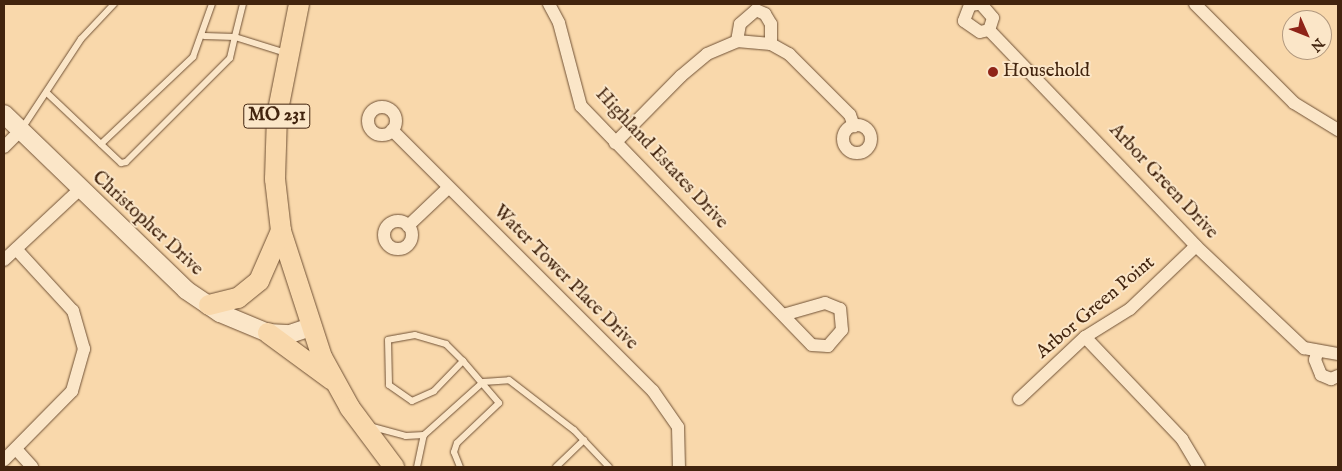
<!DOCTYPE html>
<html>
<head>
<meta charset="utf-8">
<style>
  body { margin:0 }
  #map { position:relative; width:1342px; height:471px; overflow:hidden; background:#f9d8ab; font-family:"IM FELL English",serif }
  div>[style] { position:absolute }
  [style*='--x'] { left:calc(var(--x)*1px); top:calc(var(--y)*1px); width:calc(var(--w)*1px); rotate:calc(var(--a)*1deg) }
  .roads { filter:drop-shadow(0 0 1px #705135) drop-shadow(0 0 1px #705135) }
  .lane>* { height:6px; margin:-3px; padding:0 3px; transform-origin:3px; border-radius:3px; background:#fbe6c8 }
  .street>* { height:12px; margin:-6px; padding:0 6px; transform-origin:6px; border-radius:6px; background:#fbe6c8 }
  .street>.ring { margin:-6px; padding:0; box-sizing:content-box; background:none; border:12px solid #fbe6c8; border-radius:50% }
  .secondary>* { height:18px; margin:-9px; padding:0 9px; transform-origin:9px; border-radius:9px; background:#fbe6c8 }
  .primary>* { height:20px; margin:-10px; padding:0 10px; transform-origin:10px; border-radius:10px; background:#f9d8ab }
  .dots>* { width:14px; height:14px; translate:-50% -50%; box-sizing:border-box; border:2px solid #fbe6c8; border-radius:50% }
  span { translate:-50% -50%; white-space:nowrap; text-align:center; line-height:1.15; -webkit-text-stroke:4px #fbe6c8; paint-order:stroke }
  .shield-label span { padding:1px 4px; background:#fbe6c8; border:1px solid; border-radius:4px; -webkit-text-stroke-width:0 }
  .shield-label { font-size:18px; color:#42240e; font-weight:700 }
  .poi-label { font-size:19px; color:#42240e }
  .left { translate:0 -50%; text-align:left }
  .street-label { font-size:19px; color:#42240e }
  .frame { position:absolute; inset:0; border:5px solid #42240e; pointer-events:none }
  .north { position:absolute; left:1282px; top:10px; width:50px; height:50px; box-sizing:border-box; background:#fbe6c8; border:1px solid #b1987e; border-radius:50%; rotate:134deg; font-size:14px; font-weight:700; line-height:20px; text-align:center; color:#42240e }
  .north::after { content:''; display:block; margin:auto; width:18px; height:22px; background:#8f2418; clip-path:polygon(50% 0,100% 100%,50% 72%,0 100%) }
</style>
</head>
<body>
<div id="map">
  <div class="roads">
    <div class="lane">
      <i style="--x:243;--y:4;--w:34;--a:104"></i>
      <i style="--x:235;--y:37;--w:53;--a:17.4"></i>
      <i style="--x:47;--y:93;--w:102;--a:43.4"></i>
      <i style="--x:121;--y:163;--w:5;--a:-11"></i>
      <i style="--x:126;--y:162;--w:147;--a:-45"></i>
      <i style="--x:230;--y:58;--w:22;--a:-77"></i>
      <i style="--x:235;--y:37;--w:31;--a:-178"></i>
      <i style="--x:21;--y:130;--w:109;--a:-56.6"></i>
      <i style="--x:81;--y:39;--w:48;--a:-46.7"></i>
      <i style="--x:101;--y:144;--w:127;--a:-43.4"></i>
      <i style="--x:193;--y:57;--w:56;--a:-70.3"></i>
      <i style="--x:369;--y:426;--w:38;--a:15"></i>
      <i style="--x:406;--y:436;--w:18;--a:-3"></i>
      <i style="--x:417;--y:467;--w:33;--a:-78"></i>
      <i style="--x:424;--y:435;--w:79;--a:-41.9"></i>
      <i style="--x:483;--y:382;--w:26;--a:-4"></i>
      <i style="--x:509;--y:380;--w:82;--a:37.6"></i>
      <i style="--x:574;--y:430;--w:51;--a:46.6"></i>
      <i style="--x:460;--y:467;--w:16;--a:-112"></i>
      <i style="--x:454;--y:452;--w:9;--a:-72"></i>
      <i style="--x:457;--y:443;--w:58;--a:-43.6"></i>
      <i style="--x:499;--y:403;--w:55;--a:-130.6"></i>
      <i style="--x:463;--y:361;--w:24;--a:-135"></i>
      <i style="--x:446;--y:344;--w:32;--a:-164"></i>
      <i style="--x:415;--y:335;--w:27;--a:170"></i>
      <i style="--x:388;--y:340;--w:45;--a:88.7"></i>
      <i style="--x:389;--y:385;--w:28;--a:35"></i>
      <i style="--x:412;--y:401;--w:24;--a:-24"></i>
      <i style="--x:434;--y:391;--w:42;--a:-46"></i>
      <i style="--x:556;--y:467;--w:39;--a:-44"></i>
    </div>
    <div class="street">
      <i style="--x:549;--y:4;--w:21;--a:62"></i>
      <i style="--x:559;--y:23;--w:86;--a:75.2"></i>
      <i style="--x:581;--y:106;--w:332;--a:46"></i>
      <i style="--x:812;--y:345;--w:16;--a:4"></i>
      <i style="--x:828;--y:346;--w:21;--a:-49"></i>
      <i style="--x:842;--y:330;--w:21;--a:-95"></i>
      <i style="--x:840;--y:309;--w:16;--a:-158"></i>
      <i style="--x:825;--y:303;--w:40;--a:164"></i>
      <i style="--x:977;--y:4;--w:7;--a:172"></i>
      <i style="--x:970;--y:5;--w:17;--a:111"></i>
      <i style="--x:964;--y:21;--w:19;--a:35"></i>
      <i style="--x:980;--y:32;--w:9;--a:-13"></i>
      <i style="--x:981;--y:4;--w:18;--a:49"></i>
      <i style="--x:993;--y:18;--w:13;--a:108"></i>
      <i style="--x:1195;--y:4;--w:140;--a:45"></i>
      <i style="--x:1294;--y:103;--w:52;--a:31.5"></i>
      <i style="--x:989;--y:30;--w:299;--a:46.2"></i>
      <i style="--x:1196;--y:246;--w:149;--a:43.4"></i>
      <i style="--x:1304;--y:348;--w:35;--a:10"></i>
      <i style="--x:737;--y:41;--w:17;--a:-80"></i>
      <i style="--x:740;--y:24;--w:21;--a:-41"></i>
      <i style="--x:756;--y:10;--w:10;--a:24"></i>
      <i style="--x:765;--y:14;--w:12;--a:59"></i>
      <i style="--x:771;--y:24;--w:20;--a:90"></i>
      <i class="ring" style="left:368px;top:107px;width:16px;height:16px"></i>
      <i class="ring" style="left:843px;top:125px;width:16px;height:16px"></i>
      <i style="--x:392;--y:130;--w:369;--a:45"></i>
      <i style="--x:653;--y:391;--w:44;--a:55.2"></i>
      <i style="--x:678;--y:427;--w:40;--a:88.6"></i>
      <i style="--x:615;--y:143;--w:94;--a:-45.4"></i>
      <i style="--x:681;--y:76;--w:34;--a:-40"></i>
      <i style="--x:707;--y:54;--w:33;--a:-23"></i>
      <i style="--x:737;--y:41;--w:34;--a:5"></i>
      <i style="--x:771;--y:44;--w:21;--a:29"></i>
      <i style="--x:789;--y:54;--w:86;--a:45"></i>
      <i style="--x:850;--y:115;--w:12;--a:70"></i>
      <i style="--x:4;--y:147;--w:23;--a:-45"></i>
      <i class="ring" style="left:384px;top:221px;width:16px;height:16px"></i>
      <i style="--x:408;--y:226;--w:55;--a:-43.5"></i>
      <i style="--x:4;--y:260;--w:103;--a:-43"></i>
      <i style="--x:1085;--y:337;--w:141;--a:46.4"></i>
      <i style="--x:1182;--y:439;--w:33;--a:59"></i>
      <i style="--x:1317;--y:353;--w:7;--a:106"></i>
      <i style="--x:1315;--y:360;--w:16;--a:68"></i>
      <i style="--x:1321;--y:375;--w:11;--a:22"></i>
      <i style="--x:1331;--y:379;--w:8;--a:-23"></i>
      <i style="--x:1019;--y:399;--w:91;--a:-43.2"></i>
      <i style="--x:1085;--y:337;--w:53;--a:-31.9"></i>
      <i style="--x:1130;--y:309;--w:91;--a:-43.7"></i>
      <i style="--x:16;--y:449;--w:24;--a:48"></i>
      <i style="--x:4;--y:460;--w:97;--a:-45.4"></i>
      <i style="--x:72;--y:391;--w:44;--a:-74.1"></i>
      <i style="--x:84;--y:349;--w:40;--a:-106"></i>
      <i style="--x:73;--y:311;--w:84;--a:-132.6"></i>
    </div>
    <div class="secondary">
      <i style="--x:4;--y:114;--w:253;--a:44"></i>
      <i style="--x:186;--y:290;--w:41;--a:34.1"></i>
      <i style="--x:220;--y:313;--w:52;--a:22.6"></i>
      <i style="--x:268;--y:333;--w:22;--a:3"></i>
      <i style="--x:290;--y:334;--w:21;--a:-19"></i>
    </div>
    <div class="primary">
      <i style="--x:299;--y:4;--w:113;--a:101.2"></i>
      <i style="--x:277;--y:115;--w:64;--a:91.8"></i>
      <i style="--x:275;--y:179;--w:52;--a:83.4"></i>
      <i style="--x:281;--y:231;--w:133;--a:72"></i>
      <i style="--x:322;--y:357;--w:58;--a:61.2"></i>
      <i style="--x:350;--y:408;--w:74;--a:53.3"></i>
      <i style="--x:209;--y:305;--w:30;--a:-14"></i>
      <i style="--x:238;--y:298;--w:27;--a:-39"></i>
      <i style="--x:259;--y:281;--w:55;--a:-66.3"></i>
      <i style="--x:268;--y:333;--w:79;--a:36.3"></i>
    </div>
  </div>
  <div class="dots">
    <i style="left:993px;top:72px;background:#8f2418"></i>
  </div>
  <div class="shield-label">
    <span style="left:277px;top:116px">MO 231</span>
  </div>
  <div class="poi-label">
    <span class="left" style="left:1003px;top:72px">Household</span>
  </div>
  <div class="street-label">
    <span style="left:661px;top:159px;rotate:47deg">Highland Estates Drive</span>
    <span style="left:1163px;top:182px;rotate:47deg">Arbor Green Drive</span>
    <span style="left:147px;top:224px;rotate:43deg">Christopher Drive</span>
    <span style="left:565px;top:278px;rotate:45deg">Water Tower Place Drive</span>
    <span style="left:1096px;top:308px;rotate:-40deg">Arbor Green Point</span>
  </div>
  <div class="frame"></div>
  <div class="north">N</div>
</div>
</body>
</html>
